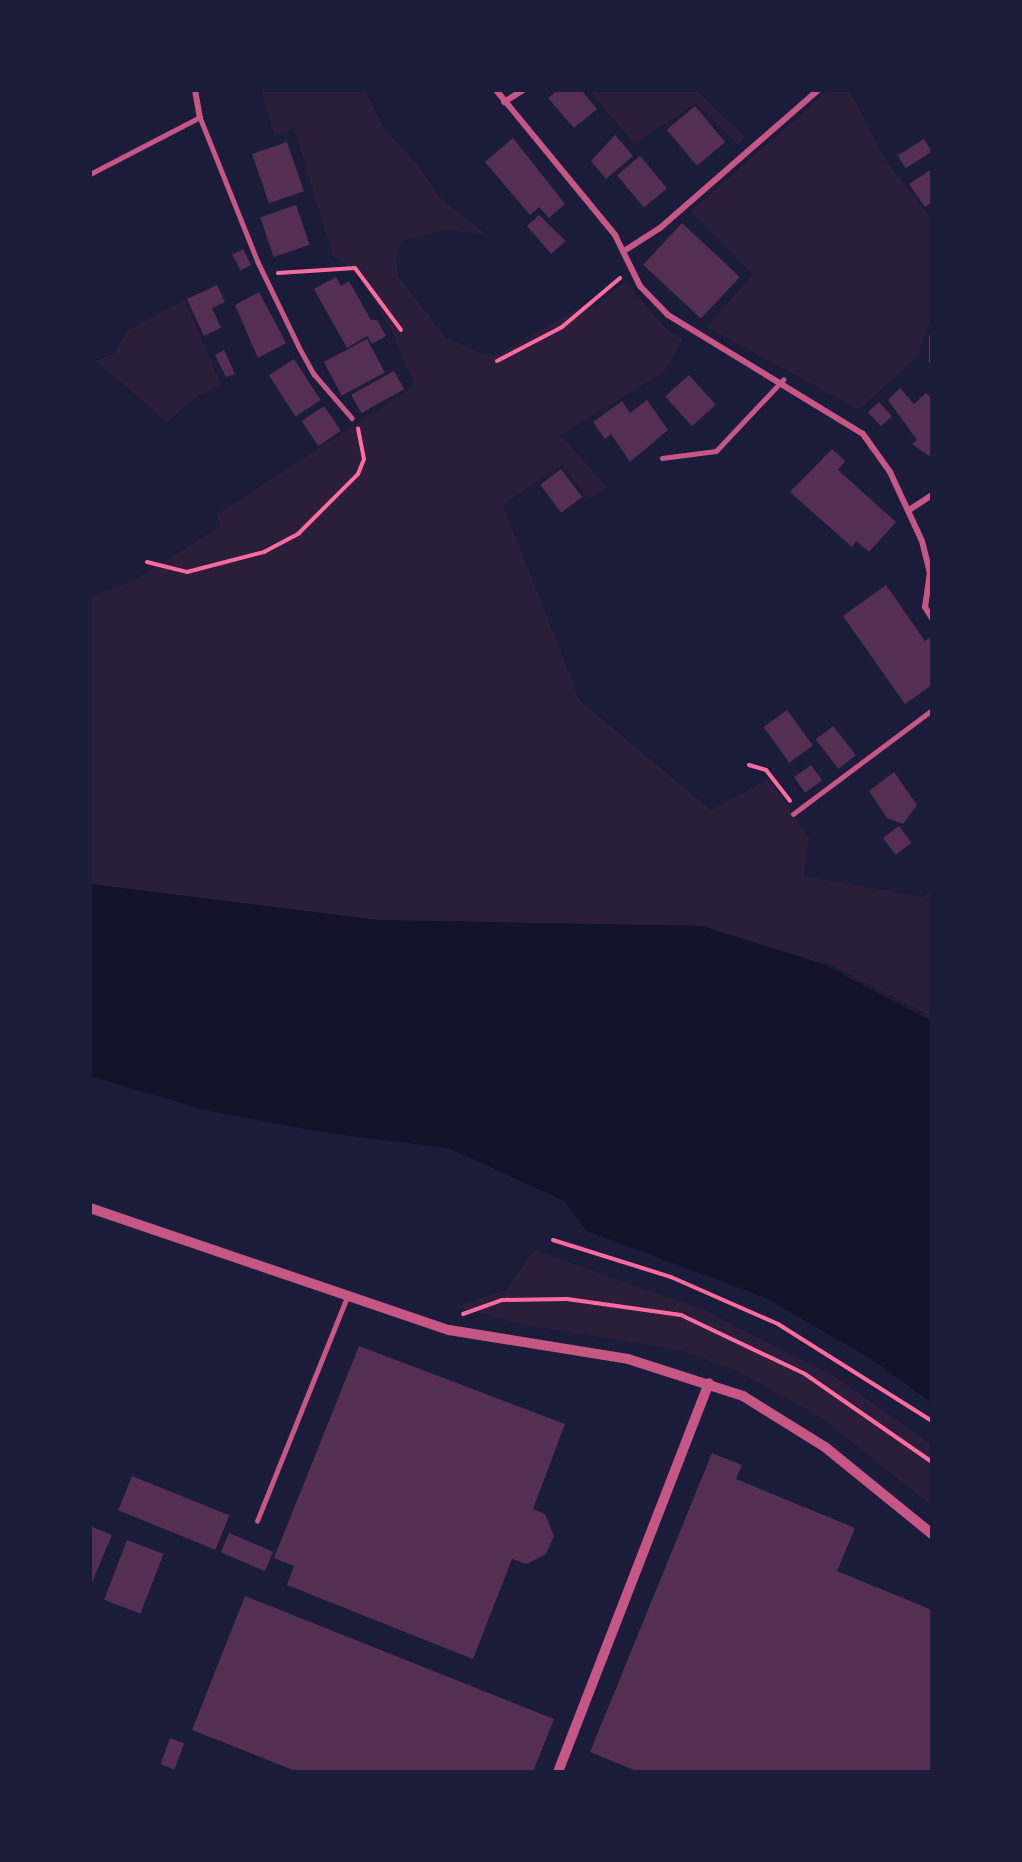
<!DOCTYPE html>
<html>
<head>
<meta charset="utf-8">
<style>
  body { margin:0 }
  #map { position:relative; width:1022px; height:1862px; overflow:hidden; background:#1b1b3a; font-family:Spectral,serif }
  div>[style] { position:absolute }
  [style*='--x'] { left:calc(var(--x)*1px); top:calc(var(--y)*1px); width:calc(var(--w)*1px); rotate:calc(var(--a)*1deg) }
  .green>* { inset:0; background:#2a1e3b }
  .water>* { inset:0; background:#12122b }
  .pier>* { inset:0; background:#1b1b3a }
  .building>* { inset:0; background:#542f53; transform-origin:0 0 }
  .path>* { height:4px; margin:-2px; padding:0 2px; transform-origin:2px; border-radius:2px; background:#ff6b9d }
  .service>* { height:4.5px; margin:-2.25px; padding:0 2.25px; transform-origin:2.25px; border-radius:2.25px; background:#c65784 }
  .minor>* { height:6px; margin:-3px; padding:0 3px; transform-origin:3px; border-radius:3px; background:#c65784 }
  .tertiary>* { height:10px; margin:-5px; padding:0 5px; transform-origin:5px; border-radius:5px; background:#c65784 }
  span { translate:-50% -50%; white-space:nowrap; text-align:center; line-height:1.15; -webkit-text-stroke:5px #1b1b3a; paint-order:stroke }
  .frame { position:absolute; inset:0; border:92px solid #1b1b3a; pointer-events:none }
</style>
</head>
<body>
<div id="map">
  <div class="green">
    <i style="clip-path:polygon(261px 90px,365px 90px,384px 128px,419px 166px,439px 197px,487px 235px,446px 230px,402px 241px,396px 257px,398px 276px,446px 338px,487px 355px,498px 354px,586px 304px,595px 307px,625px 281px,667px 330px,683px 339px,664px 372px,561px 435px,607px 487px,588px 500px,562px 464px,503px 505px,580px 701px,711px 810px,769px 779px,809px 838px,804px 876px,923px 897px,932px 890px,932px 1021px,823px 964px,702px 926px,378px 920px,90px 884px,90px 597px,136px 579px,221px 526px,216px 515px,415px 386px,392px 331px,356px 272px,333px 256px,294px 128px,275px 136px)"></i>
    <i style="clip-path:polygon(589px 90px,696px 90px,745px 137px,738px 145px,696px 103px,634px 144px)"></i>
    <i style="clip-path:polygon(829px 90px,849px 90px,887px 162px,932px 219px,932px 317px,917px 357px,859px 410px,707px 327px,753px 274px,691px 211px)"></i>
    <i style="clip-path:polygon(185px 300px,221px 385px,196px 397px,167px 422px,96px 361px,115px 353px,127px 330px)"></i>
    <i style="clip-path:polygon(534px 1250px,706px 1311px,837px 1378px,932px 1445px,932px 1506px,826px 1421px,740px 1372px,680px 1350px,531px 1326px,456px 1307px,506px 1290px)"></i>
  </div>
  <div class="water">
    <i style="clip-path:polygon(90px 884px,378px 920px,702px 926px,823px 964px,932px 1021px,932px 1403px,871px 1359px,766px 1298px,587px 1231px,564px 1201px,448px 1148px,332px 1134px,204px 1110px,90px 1076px)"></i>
  </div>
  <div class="pier">
    <i style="clip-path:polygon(822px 960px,932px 1017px,932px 1021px,823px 964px)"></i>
    <i style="clip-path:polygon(90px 1076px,204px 1110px,332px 1134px,448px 1148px,564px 1201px,587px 1231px,562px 1203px,447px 1151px,332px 1137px,203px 1112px)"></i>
  </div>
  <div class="building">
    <i style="clip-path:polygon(558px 90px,581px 90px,597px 109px,574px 128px,548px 98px)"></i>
    <i style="left:695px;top:106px;width:47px;height:37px;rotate:50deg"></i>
    <i style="clip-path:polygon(615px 135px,633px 156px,606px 179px,591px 161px)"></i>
    <i style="clip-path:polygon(513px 138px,565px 204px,549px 218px,539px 207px,530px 215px,485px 162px)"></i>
    <i style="left:924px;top:139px;width:15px;height:31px;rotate:58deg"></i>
    <i style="left:287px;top:142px;width:52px;height:37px;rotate:71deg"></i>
    <i style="left:640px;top:156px;width:42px;height:30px;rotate:50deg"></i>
    <i style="clip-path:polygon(932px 169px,932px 202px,925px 207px,909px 184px)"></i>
    <i style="left:296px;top:205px;width:42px;height:38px;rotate:71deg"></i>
    <i style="clip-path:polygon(539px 215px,566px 241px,551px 254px,527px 226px)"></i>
    <i style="left:682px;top:223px;width:79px;height:57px;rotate:43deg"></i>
    <i style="left:243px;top:249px;width:18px;height:12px;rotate:63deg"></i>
    <i style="clip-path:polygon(336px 277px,341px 286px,349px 281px,371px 320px,377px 320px,386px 336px,372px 344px,367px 336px,347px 348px,314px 289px)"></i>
    <i style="clip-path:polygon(217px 285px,225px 302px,212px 308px,221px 328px,204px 336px,187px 299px)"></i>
    <i style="clip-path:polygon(259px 292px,286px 343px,258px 358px,235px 305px)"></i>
    <i style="left:367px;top:339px;width:38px;height:49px;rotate:62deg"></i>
    <i style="clip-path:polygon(224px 350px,235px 374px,226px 377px,215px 355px)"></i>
    <i style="left:294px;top:359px;width:49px;height:30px;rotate:57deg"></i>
    <i style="left:394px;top:371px;width:21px;height:49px;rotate:61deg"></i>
    <i style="left:689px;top:375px;width:40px;height:32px;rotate:48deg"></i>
    <i style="clip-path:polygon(900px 388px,914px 404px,926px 393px,932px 399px,932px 458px,912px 444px,917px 440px,888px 400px)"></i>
    <i style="clip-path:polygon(647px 400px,668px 430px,630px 462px,611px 434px,605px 439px,593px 422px,622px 401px,630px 413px)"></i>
    <i style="left:879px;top:402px;width:19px;height:15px;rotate:47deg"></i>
    <i style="left:324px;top:406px;width:30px;height:27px;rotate:56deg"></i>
    <i style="clip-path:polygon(832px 449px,845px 461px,838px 470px,896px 522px,869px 552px,856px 541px,852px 547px,790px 492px)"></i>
    <i style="left:561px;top:469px;width:35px;height:26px;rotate:53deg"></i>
    <i style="clip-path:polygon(886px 585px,925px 641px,932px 636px,932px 685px,905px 704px,843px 616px)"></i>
    <i style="left:787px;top:710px;width:44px;height:29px;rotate:54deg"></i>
    <i style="left:833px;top:726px;width:37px;height:22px;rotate:52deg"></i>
    <i style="left:811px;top:765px;width:19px;height:21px;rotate:54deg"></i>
    <i style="clip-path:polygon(894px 772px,917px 805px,903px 824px,887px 818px,869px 791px)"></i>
    <i style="left:899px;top:826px;width:21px;height:20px;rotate:53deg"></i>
    <i style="clip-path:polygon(359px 1346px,565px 1424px,533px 1509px,545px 1514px,554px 1536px,546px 1554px,527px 1564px,512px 1559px,473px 1659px,287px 1585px,294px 1566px,274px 1558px)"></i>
    <i style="clip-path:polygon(712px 1453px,742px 1465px,736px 1479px,855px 1528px,837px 1571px,932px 1610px,932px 1772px,639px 1772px,590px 1752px)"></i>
    <i style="left:132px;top:1476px;width:105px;height:37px;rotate:22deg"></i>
    <i style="clip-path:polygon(90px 1526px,112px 1535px,90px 1587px)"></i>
    <i style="left:229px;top:1533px;width:48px;height:21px;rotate:23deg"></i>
    <i style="left:127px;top:1540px;width:39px;height:64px;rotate:21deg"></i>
    <i style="clip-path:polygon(245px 1596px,554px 1719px,533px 1772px,298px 1772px,192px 1730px)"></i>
    <i style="left:170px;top:1738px;width:15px;height:28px;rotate:20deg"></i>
  </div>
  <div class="path">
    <i style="--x:278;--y:273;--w:77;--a:-3.7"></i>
    <i style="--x:355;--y:268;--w:77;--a:53.4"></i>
    <i style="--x:497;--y:361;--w:73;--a:-27.6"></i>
    <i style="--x:562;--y:327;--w:76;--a:-40.2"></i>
    <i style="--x:147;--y:562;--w:41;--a:14"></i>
    <i style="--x:187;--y:572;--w:80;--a:-14.6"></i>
    <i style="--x:264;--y:552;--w:40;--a:-28"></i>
    <i style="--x:299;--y:533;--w:83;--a:-45"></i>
    <i style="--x:358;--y:474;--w:16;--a:-68"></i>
    <i style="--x:364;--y:459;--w:31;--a:-101"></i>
    <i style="--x:749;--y:765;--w:18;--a:16"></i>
    <i style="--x:766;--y:770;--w:39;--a:52"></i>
    <i style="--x:553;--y:1240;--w:124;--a:17.4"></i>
    <i style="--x:671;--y:1277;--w:117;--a:23.7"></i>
    <i style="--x:778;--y:1324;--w:182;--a:32.2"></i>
    <i style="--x:463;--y:1314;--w:41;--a:-19.7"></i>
    <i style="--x:502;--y:1300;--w:65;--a:-0.9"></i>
    <i style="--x:567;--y:1299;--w:115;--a:8"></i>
    <i style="--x:681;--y:1315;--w:137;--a:25.4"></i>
    <i style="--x:805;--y:1374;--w:155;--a:34.7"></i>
  </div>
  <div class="service">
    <i style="--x:90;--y:174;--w:124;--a:-27.4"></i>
    <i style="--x:200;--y:117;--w:156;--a:68.2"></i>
    <i style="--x:258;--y:262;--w:94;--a:64.2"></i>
    <i style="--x:299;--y:347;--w:31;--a:61"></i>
    <i style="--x:314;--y:374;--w:58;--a:49.2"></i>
    <i style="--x:932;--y:336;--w:25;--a:90"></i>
    <i style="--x:662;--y:458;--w:54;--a:-7.4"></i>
    <i style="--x:716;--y:451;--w:98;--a:-46.7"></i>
    <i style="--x:793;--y:814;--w:174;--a:-36.8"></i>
    <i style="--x:257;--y:1521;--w:241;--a:-68.1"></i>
  </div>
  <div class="minor">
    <i style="--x:195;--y:90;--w:27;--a:80"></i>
    <i style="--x:496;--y:90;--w:188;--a:50.6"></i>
    <i style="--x:615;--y:235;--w:57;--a:63.9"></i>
    <i style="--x:640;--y:286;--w:40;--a:46"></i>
    <i style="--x:668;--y:315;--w:228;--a:31.4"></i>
    <i style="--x:863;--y:434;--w:47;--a:54.6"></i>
    <i style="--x:890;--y:472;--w:76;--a:65.1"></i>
    <i style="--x:922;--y:541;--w:32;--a:76"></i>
    <i style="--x:930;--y:572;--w:35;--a:98"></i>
    <i style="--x:925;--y:607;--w:13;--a:58"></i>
    <i style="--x:504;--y:102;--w:22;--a:-32"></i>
    <i style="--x:624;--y:251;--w:43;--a:-32.6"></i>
    <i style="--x:660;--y:228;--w:210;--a:-41.1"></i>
    <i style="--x:909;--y:510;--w:27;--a:-33"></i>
  </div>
  <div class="tertiary">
    <i style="--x:90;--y:1208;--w:379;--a:18.8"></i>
    <i style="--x:449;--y:1330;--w:181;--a:9.2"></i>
    <i style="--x:628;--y:1359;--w:121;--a:17.8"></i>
    <i style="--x:743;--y:1396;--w:97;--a:31.9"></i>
    <i style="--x:825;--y:1447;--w:138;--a:39.1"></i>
    <i style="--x:558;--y:1772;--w:417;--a:-68.8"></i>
  </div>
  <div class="frame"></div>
</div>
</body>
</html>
